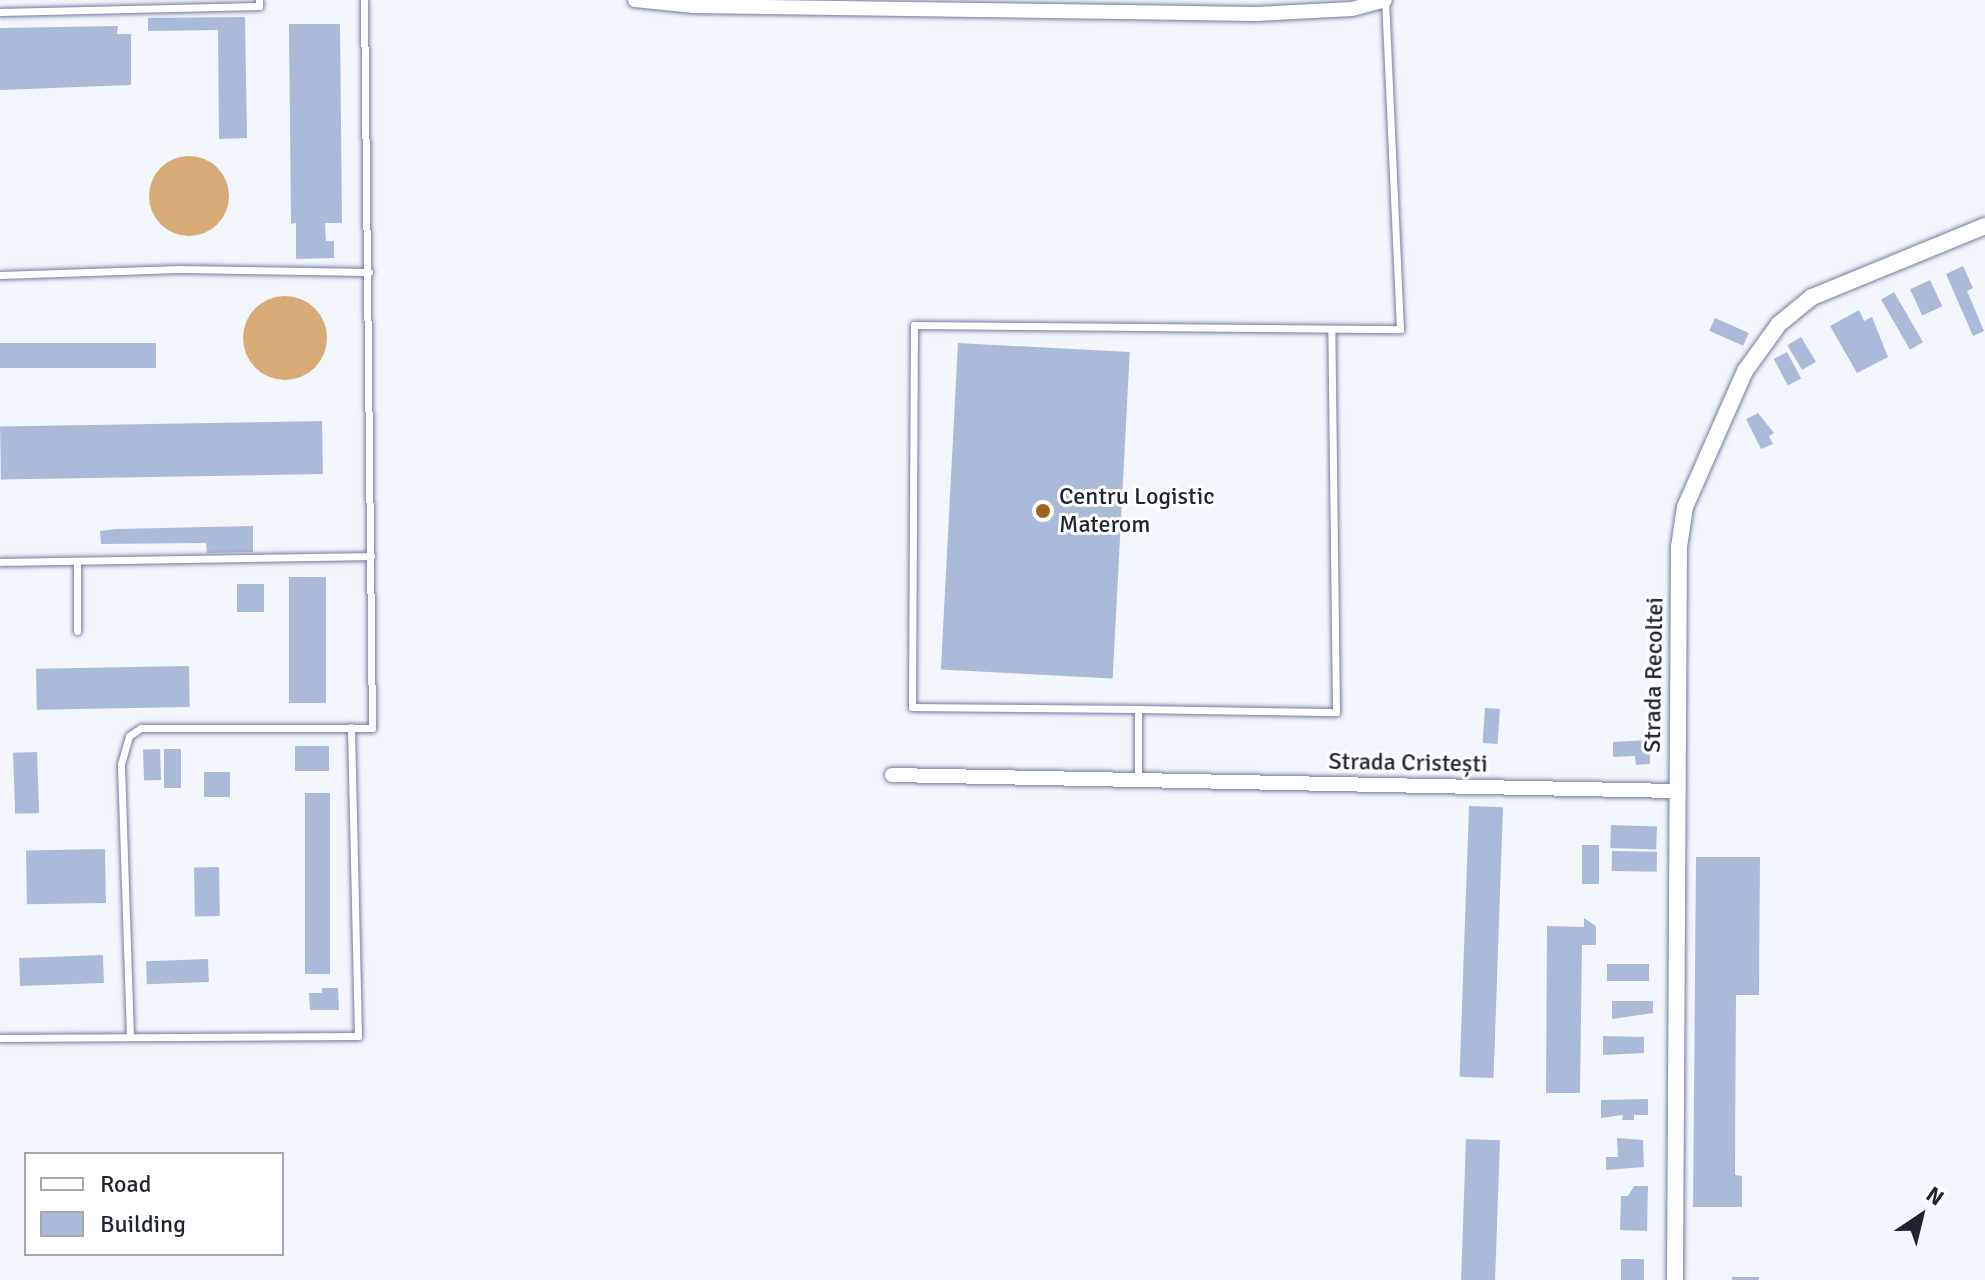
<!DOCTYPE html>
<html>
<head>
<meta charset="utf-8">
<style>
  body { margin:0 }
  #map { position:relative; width:1985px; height:1280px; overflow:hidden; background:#f3f6fd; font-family:Signika,sans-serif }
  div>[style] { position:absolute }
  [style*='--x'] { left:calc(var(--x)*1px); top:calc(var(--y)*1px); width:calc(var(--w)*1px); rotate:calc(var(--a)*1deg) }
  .water>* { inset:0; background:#d8aa75 }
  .round { border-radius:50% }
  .building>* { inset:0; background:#acbada; transform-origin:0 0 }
  .roads { filter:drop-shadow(0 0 2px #707d9c) drop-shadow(0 0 2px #707d9c) }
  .service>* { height:7px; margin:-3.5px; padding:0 3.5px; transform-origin:3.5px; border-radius:3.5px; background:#fff }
  .minor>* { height:14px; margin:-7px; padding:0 7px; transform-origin:7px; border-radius:7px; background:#fff }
  .tertiary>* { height:16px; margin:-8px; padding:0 8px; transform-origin:8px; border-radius:8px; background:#fff }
  .dots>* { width:22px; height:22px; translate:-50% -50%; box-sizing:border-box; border:4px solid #fff; border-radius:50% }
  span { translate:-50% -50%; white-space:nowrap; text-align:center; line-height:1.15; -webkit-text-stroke:6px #fff; paint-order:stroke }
  .poi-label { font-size:24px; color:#1f2430 }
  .left { translate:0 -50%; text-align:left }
  .street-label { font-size:24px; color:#1f2430 }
  .legend { position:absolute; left:24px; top:1152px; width:260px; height:104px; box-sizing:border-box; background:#fff; border:2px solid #a5a7ac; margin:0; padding:10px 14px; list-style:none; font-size:24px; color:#1f2430 }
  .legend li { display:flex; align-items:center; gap:16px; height:40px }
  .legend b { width:40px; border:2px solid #a5a7ac }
  .north { position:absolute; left:1881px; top:1176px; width:80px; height:80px; -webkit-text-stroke:6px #fff; paint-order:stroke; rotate:35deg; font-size:22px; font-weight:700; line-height:32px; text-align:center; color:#1f2430 }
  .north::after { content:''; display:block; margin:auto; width:28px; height:36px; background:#1f2430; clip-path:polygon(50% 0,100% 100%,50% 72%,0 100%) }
</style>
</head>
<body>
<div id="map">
  <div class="water">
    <i class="round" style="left:149px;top:156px;width:80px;height:80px"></i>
    <i class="round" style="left:243px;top:296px;width:84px;height:84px"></i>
  </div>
  <div class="building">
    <i style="clip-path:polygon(245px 17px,247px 138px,219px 139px,218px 30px,148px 31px,148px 18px)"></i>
    <i style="clip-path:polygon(289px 24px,340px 24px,342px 223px,325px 223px,326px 241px,334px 241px,334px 258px,296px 259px,296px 223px,291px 224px)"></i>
    <i style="clip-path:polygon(118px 26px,117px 34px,131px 34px,131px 85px,0 90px,0 28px)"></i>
    <i style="clip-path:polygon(1963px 266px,1973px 288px,1967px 291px,1984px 331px,1973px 336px,1946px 274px)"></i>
    <i style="left:1930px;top:280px;width:29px;height:22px;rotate:65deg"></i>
    <i style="left:1894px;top:292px;width:58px;height:15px;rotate:60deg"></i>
    <i style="clip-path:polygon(1859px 310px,1864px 321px,1872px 317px,1888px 357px,1857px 373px,1830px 326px)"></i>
    <i style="left:1715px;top:318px;width:37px;height:14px;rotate:24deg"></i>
    <i style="left:1801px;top:337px;width:29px;height:16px;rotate:59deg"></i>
    <i style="left:156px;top:343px;width:25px;height:156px;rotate:90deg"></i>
    <i style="left:958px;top:343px;width:172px;height:327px;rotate:3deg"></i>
    <i style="left:1787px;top:352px;width:30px;height:15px;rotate:62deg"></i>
    <i style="clip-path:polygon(1758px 413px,1774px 433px,1769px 436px,1773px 444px,1761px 449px,1746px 419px)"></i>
    <i style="left:322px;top:421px;width:53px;height:322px;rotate:89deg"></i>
    <i style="clip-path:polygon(253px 526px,253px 552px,207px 553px,206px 543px,101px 544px,100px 531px,116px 529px)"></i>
    <i style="left:289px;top:577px;width:37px;height:126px"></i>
    <i style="left:264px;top:584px;width:28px;height:27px;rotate:90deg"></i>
    <i style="left:189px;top:666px;width:41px;height:153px;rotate:89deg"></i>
    <i style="left:1485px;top:708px;width:15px;height:35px;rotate:4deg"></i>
    <i style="clip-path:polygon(1649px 740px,1650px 764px,1636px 765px,1635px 756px,1613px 757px,1613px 742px)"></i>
    <i style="left:295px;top:746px;width:34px;height:25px"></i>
    <i style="left:160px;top:749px;width:31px;height:17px;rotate:88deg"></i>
    <i style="left:164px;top:749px;width:17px;height:39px"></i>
    <i style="left:37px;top:752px;width:61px;height:24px;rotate:88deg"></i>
    <i style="left:204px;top:772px;width:26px;height:25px"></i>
    <i style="left:305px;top:793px;width:25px;height:181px"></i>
    <i style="left:1469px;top:806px;width:34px;height:271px;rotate:2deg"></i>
    <i style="left:1611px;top:825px;width:46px;height:23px;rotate:2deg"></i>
    <i style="left:1582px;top:845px;width:17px;height:39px"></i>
    <i style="left:105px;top:849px;width:54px;height:79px;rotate:89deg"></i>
    <i style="left:1612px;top:851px;width:45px;height:20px;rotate:1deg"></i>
    <i style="clip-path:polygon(1696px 857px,1760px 857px,1759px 995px,1736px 995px,1735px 1175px,1742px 1176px,1742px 1207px,1693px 1207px)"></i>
    <i style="left:219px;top:867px;width:49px;height:25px;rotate:89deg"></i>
    <i style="clip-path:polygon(1584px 918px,1596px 926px,1596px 945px,1582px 945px,1580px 1093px,1546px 1093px,1547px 926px,1584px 927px)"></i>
    <i style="left:103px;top:955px;width:28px;height:84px;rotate:88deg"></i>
    <i style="left:208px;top:959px;width:23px;height:62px;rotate:88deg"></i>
    <i style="left:1607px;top:964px;width:42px;height:17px"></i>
    <i style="clip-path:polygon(322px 988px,338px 988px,339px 1010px,310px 1010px,309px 993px,322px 993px)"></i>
    <i style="clip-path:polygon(1612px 1001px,1653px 1001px,1653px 1013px,1612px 1019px)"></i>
    <i style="clip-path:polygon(1603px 1036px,1644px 1037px,1644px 1053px,1603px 1055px)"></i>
    <i style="clip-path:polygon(1648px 1099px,1648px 1115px,1634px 1115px,1634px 1120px,1622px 1120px,1623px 1115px,1601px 1118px,1601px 1100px)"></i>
    <i style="clip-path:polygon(1617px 1138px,1643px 1140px,1644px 1167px,1606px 1170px,1606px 1157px,1618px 1157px)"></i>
    <i style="left:1466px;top:1139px;width:34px;height:141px;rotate:2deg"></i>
    <i style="clip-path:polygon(1634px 1186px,1648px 1186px,1647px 1231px,1620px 1230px,1621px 1196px,1628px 1196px)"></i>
    <i style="left:1621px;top:1259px;width:23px;height:21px"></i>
    <i style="left:1732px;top:1277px;width:27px;height:3px"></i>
  </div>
  <div class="roads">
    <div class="service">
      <i style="--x:0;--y:12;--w:259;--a:-1.3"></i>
      <i style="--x:259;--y:6;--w:6;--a:-90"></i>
      <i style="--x:0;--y:275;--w:179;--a:-1.9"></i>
      <i style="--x:179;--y:269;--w:190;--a:0.9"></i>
      <i style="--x:77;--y:561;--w:70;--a:90"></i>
      <i style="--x:0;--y:562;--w:371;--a:-0.9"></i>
      <i style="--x:1138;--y:709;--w:198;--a:0.9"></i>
      <i style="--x:1336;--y:712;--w:383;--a:-90.7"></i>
      <i style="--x:1138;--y:779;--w:70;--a:-90"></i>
      <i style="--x:1138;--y:709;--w:226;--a:-179.5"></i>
      <i style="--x:912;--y:707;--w:382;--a:-89.7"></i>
      <i style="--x:914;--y:325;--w:486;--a:0.5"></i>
      <i style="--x:1400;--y:329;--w:329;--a:-92.6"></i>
      <i style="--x:130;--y:1037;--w:273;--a:-91.9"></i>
      <i style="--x:121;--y:764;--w:29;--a:-74"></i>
      <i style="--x:129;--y:736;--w:14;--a:-34"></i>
      <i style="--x:141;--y:728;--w:231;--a:0"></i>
      <i style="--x:372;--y:728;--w:728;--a:-90.63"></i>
      <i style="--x:0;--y:1038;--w:358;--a:-0.3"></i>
      <i style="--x:358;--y:1036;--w:309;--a:-91.3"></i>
    </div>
    <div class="minor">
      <i style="--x:635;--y:0;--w:59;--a:5.8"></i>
      <i style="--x:694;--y:6;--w:562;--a:0.82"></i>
      <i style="--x:1256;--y:14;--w:96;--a:-3"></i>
      <i style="--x:1352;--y:9;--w:34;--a:-15"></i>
      <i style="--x:892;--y:775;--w:785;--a:1.17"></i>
    </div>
    <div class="tertiary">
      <i style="--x:1675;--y:1280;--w:733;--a:-89.69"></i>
      <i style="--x:1679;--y:547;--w:40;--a:-81.5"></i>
      <i style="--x:1685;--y:507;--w:149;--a:-66.2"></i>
      <i style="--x:1745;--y:371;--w:58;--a:-54.1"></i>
      <i style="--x:1779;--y:324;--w:43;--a:-39.3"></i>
      <i style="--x:1812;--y:297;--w:187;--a:-22.3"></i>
    </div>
  </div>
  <div class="dots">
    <i style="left:1043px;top:511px;background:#9a661c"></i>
  </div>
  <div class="poi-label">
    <span class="left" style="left:1059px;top:511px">Centru Logistic<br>Materom</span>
  </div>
  <div class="street-label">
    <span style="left:1654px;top:675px;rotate:-89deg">Strada Recoltei</span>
    <span style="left:1408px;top:763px;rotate:1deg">Strada Cristești</span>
  </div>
  <ul class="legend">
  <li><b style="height:10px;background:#fff"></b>Road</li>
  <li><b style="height:22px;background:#acbada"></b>Building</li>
  </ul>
  <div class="north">N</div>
</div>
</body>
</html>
